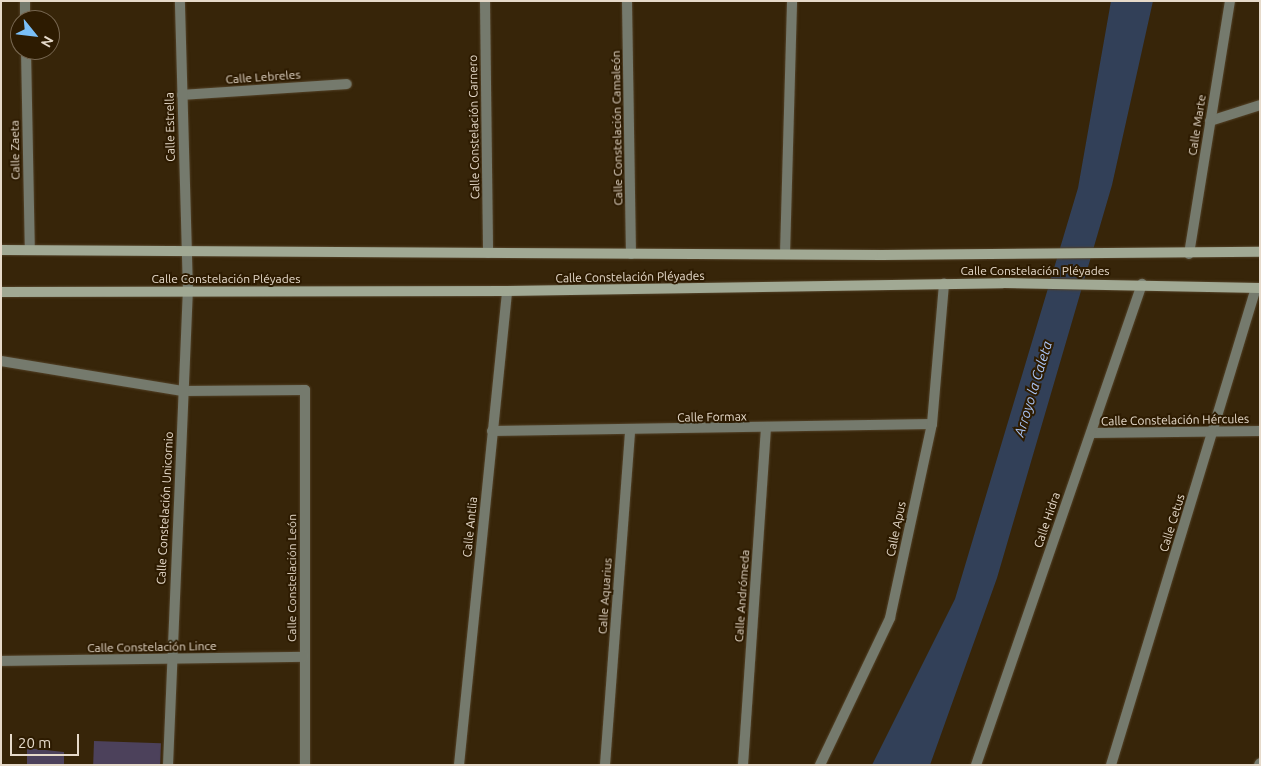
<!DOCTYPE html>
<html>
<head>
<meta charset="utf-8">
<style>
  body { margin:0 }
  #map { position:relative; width:1261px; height:766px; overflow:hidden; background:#372509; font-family:Ubuntu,sans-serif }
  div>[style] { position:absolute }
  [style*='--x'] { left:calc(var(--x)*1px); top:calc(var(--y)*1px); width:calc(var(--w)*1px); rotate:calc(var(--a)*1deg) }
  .water>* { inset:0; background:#324058 }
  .building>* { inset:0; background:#4c415b; transform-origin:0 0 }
  .roads { filter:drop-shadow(0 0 1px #534228) drop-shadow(0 0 1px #534228) }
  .street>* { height:10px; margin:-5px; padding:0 5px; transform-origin:5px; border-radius:5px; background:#757a6d }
  .secondary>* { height:10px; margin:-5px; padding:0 5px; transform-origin:5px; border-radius:5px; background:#a1a994 }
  span { translate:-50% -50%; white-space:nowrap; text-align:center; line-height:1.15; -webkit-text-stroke:4px #2d1b01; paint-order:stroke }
  .street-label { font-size:12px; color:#e6daca }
  .water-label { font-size:14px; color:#aac5f6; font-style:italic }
  .frame { position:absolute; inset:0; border:2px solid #e6daca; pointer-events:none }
  .north { position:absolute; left:10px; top:10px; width:50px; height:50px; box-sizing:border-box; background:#2d1b01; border:1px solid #776751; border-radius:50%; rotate:119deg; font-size:14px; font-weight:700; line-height:20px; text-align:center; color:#e6daca }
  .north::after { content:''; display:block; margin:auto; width:18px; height:22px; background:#7abff8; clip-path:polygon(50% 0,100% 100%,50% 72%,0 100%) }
  .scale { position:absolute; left:10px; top:734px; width:69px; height:22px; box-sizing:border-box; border:2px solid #e6daca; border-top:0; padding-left:6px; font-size:15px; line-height:18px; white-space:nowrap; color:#e6daca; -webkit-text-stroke:4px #2d1b01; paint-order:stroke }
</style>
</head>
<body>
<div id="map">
  <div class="water">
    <i style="clip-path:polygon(1111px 1px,1153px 1px,1112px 185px,997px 578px,930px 765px,872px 765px,955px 599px,1078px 188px)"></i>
  </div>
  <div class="building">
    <i style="left:94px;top:741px;width:67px;height:24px;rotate:2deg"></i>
    <i style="clip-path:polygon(27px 748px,64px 752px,64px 765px,27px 765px)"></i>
  </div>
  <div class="roads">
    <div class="street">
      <i style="--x:25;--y:1;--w:19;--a:90"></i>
      <i style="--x:485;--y:1;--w:252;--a:89.3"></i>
      <i style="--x:627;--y:1;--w:253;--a:89.1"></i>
      <i style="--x:26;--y:50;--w:200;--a:88.9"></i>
      <i style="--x:182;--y:95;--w:165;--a:-3.8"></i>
      <i style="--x:1210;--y:121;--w:52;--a:-17.7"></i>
      <i style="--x:785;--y:254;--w:253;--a:-88.4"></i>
      <i style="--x:1189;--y:254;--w:256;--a:-80.8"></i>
      <i style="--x:1;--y:361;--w:184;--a:9.4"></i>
      <i style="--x:183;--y:391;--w:122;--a:-0.5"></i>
      <i style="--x:305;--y:390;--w:375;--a:90"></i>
      <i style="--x:492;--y:431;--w:440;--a:-0.9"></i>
      <i style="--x:1091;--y:433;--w:169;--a:-0.7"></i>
      <i style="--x:1;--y:661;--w:303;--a:-0.8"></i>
      <i style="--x:168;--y:765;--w:473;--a:-87.6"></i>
      <i style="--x:188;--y:292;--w:291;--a:-91.6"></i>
      <i style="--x:459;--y:765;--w:476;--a:-84.2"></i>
      <i style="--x:605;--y:765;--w:336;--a:-85.7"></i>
      <i style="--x:743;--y:765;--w:337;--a:-86.1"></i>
      <i style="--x:820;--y:765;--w:163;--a:-64.5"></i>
      <i style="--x:890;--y:618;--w:198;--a:-77.8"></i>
      <i style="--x:932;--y:424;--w:141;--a:-85.1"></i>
      <i style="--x:976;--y:765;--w:509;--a:-70.96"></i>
      <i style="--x:1111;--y:765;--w:498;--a:-73.1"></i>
      <i style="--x:1259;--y:765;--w:2;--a:-63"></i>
    </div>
    <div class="secondary">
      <i style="--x:1;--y:250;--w:881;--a:0.33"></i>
      <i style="--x:882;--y:255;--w:378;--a:-0.5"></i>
      <i style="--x:1;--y:292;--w:506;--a:-0.11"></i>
      <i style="--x:507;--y:291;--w:496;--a:-0.9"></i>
      <i style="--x:1003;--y:283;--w:257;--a:1.1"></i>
    </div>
  </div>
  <div class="street-label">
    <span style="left:263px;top:77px;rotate:-4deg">Calle Lebreles</span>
    <span style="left:1197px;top:125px;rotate:-81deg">Calle Marte</span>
    <span style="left:170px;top:127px;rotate:-91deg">Calle Estrella</span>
    <span style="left:474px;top:127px;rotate:-91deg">Calle Constelación Carnero</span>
    <span style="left:617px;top:128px;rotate:-91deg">Calle Constelación Camaleón</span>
    <span style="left:15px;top:150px;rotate:-91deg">Calle Zaeta</span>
    <span style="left:1035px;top:271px">Calle Constelación Pléyades</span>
    <span style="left:630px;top:277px;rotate:-1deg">Calle Constelación Pléyades</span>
    <span style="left:226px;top:279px">Calle Constelación Pléyades</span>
    <span style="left:712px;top:417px;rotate:-1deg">Calle Formax</span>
    <span style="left:1175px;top:420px;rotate:-1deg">Calle Constelación Hércules</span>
    <span style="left:165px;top:508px;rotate:-87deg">Calle Constelación Unicornio</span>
    <span style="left:1047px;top:520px;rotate:-71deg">Calle Hidra</span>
    <span style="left:1172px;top:523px;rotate:-73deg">Calle Cetus</span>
    <span style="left:470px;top:527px;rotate:-84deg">Calle Antlia</span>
    <span style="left:896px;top:529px;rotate:-78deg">Calle Apus</span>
    <span style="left:292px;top:578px;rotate:-90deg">Calle Constelación León</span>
    <span style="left:605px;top:596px;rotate:-86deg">Calle Aquarius</span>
    <span style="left:742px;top:596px;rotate:-86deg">Calle Andrómeda</span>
    <span style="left:152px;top:647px;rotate:-1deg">Calle Constelación Lince</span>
  </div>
  <div class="water-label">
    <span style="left:1033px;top:389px;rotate:-73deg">Arroyo la Caleta</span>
  </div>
  <div class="frame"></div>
  <div class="north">N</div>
  <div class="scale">20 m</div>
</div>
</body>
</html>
